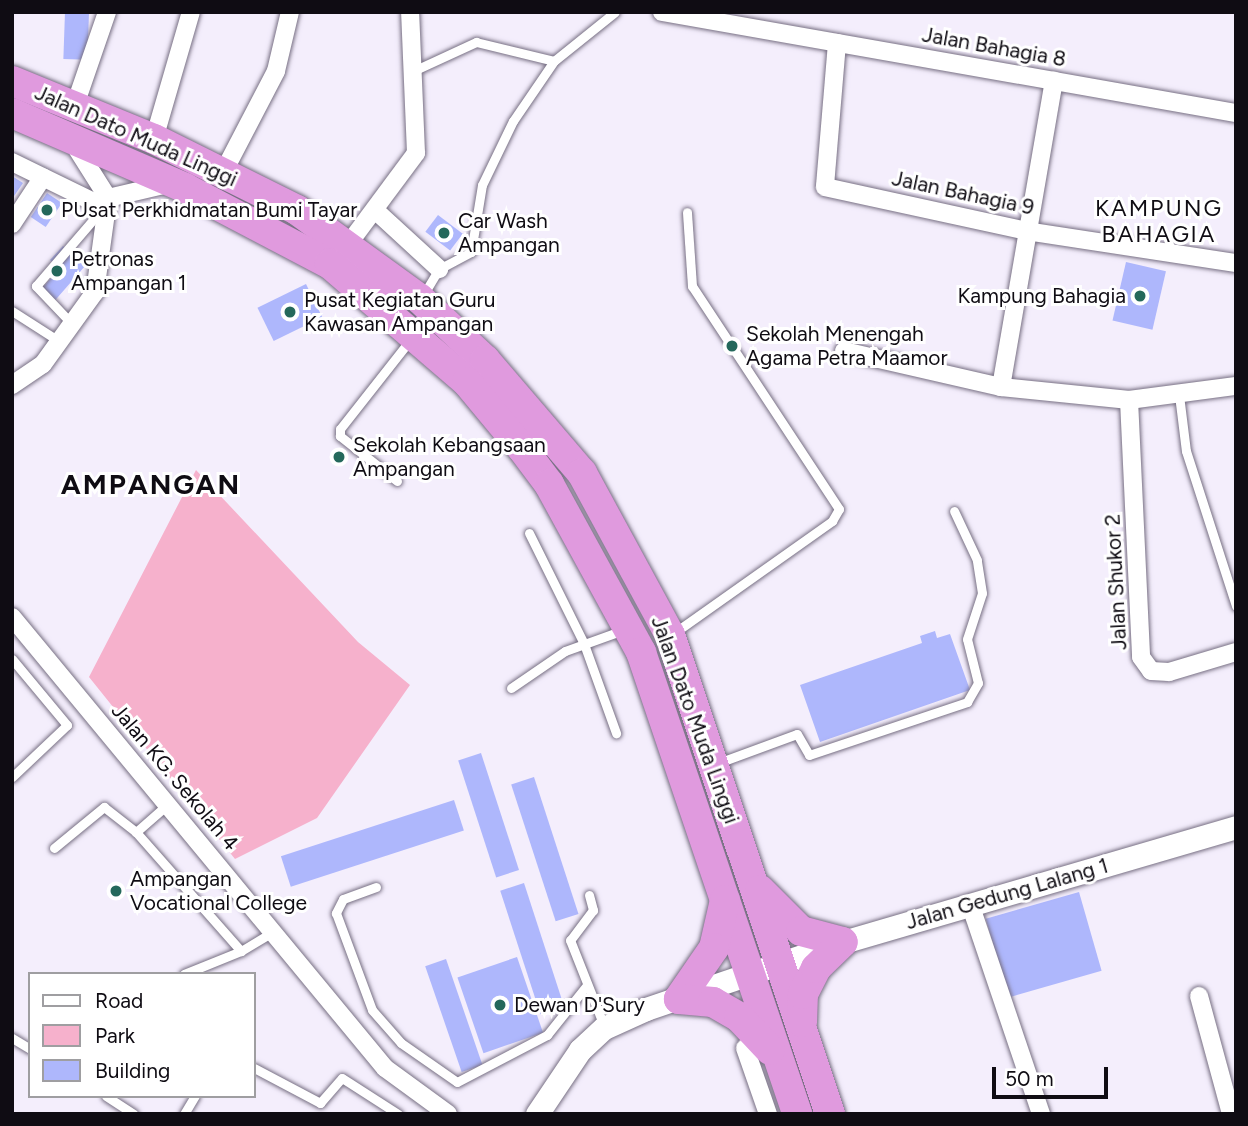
<!DOCTYPE html>
<html>
<head>
<meta charset="utf-8">
<style>
  body { margin:0 }
  #map { position:relative; width:1248px; height:1126px; overflow:hidden; background:#f4eefc; font-family:Figtree,sans-serif }
  div>[style] { position:absolute }
  [style*='--x'] { left:calc(var(--x)*1px); top:calc(var(--y)*1px); width:calc(var(--w)*1px); rotate:calc(var(--a)*1deg) }
  .green>* { inset:0; background:#f6b1cc }
  .building>* { inset:0; background:#aeb7fc; transform-origin:0 0 }
  .roads { filter:drop-shadow(0 0 2px #776f83) drop-shadow(0 0 2px #776f83) }
  .service>* { height:9px; margin:-4.5px; padding:0 4.5px; transform-origin:4.5px; border-radius:4.5px; background:#fff }
  .minor>* { height:18px; margin:-9px; padding:0 9px; transform-origin:9px; border-radius:9px; background:#fff }
  .tertiary>* { height:23px; margin:-11.5px; padding:0 11.5px; transform-origin:11.5px; border-radius:11.5px; background:#fff }
  .trunk>* { height:30px; margin:-15px; padding:0 15px; transform-origin:15px; border-radius:15px; background:#e09ade }
  .dots>* { width:19px; height:19px; translate:-50% -50%; box-sizing:border-box; border:4px solid #fff; border-radius:50% }
  span { translate:-50% -50%; white-space:nowrap; text-align:center; line-height:1.15; -webkit-text-stroke:6px #fff; paint-order:stroke }
  .street-label { font-size:21px; color:#0f0c13 }
  .poi-label { font-size:21px; color:#0f0c13 }
  .left { translate:0 -50%; text-align:left }
  .right { translate:-100% -50%; text-align:right }
  .neighbourhood-label { font-size:23px; color:#0f0c13; letter-spacing:2px }
  .district-label { font-size:28px; color:#0f0c13; font-weight:700; letter-spacing:2px }
  .frame { position:absolute; inset:0; border:14px solid #0f0c13; pointer-events:none }
  .legend { position:absolute; left:28px; top:972px; width:228px; height:126px; box-sizing:border-box; background:#fff; border:2px solid #9f9ea1; margin:0; padding:9px 12px; list-style:none; font-size:21px; color:#0f0c13 }
  .legend li { display:flex; align-items:center; gap:14px; height:35px }
  .legend b { width:35px; border:2px solid #9f9ea1 }
  .scale { position:absolute; left:992px; top:1067px; width:116px; height:32px; box-sizing:border-box; border:4px solid #0f0c13; border-top:0; padding-left:9px; font-size:21px; line-height:24px; white-space:nowrap; color:#0f0c13; -webkit-text-stroke:5px #fff; paint-order:stroke }
</style>
</head>
<body>
<div id="map">
  <div class="green">
    <i style="clip-path:polygon(196px 470px,358px 642px,410px 685px,317px 818px,235px 859px,89px 677px)"></i>
  </div>
  <div class="building">
    <i style="left:65px;top:12px;width:24px;height:47px;rotate:2deg"></i>
    <i style="clip-path:polygon(12px 176px,23px 183px,12px 199px)"></i>
    <i style="left:47px;top:193px;width:18px;height:29px;rotate:34deg"></i>
    <i style="left:438px;top:215px;width:31px;height:21px;rotate:37deg"></i>
    <i style="clip-path:polygon(63px 246px,85px 266px,51px 305px,38px 293px,60px 268px,50px 260px)"></i>
    <i style="left:1126px;top:262px;width:41px;height:60px;rotate:13deg"></i>
    <i style="left:306px;top:284px;width:37px;height:54px;rotate:64deg"></i>
    <i style="clip-path:polygon(935px 631px,937px 638px,950px 634px,970px 690px,820px 742px,800px 685px,922px 643px,920px 636px)"></i>
    <i style="left:481px;top:753px;width:123px;height:24px;rotate:72deg"></i>
    <i style="left:534px;top:777px;width:144px;height:24px;rotate:72deg"></i>
    <i style="left:454px;top:800px;width:32px;height:182px;rotate:72deg"></i>
    <i style="left:524px;top:883px;width:130px;height:25px;rotate:72deg"></i>
    <i style="left:1079px;top:892px;width:82px;height:97px;rotate:74deg"></i>
    <i style="left:517px;top:957px;width:80px;height:63px;rotate:71deg"></i>
    <i style="left:446px;top:959px;width:112px;height:22px;rotate:71deg"></i>
  </div>
  <div class="roads">
    <div class="service">
      <i style="--x:411;--y:72;--w:72;--a:-24.8"></i>
      <i style="--x:476;--y:42;--w:80;--a:13.7"></i>
      <i style="--x:422;--y:297;--w:33;--a:-59"></i>
      <i style="--x:439;--y:269;--w:36;--a:-28"></i>
      <i style="--x:471;--y:252;--w:68;--a:-80.7"></i>
      <i style="--x:482;--y:185;--w:71;--a:-64.2"></i>
      <i style="--x:513;--y:121;--w:73;--a:-55.7"></i>
      <i style="--x:554;--y:61;--w:78;--a:-38.8"></i>
      <i style="--x:12;--y:311;--w:56;--a:32.6"></i>
      <i style="--x:73;--y:325;--w:54;--a:-133.5"></i>
      <i style="--x:36;--y:286;--w:104;--a:-49.3"></i>
      <i style="--x:1179;--y:395;--w:56;--a:82.9"></i>
      <i style="--x:1186;--y:451;--w:163;--a:72.1"></i>
      <i style="--x:397;--y:481;--w:73;--a:-141.7"></i>
      <i style="--x:340;--y:436;--w:7;--a:-90"></i>
      <i style="--x:340;--y:429;--w:113;--a:-51.8"></i>
      <i style="--x:529;--y:533;--w:124;--a:63.6"></i>
      <i style="--x:584;--y:644;--w:95;--a:70.2"></i>
      <i style="--x:674;--y:633;--w:194;--a:-35.3"></i>
      <i style="--x:832;--y:521;--w:14;--a:-60"></i>
      <i style="--x:839;--y:509;--w:267;--a:-123.4"></i>
      <i style="--x:692;--y:286;--w:74;--a:-93.9"></i>
      <i style="--x:12;--y:659;--w:86;--a:50.2"></i>
      <i style="--x:67;--y:725;--w:76;--a:136.6"></i>
      <i style="--x:511;--y:688;--w:65;--a:-34.4"></i>
      <i style="--x:565;--y:651;--w:62;--a:-19.9"></i>
      <i style="--x:718;--y:763;--w:84;--a:-20.2"></i>
      <i style="--x:797;--y:734;--w:24;--a:60"></i>
      <i style="--x:809;--y:755;--w:167;--a:-18.5"></i>
      <i style="--x:967;--y:702;--w:22;--a:-60"></i>
      <i style="--x:978;--y:683;--w:45;--a:-104"></i>
      <i style="--x:967;--y:639;--w:48;--a:-71.9"></i>
      <i style="--x:982;--y:593;--w:33;--a:-99"></i>
      <i style="--x:977;--y:560;--w:54;--a:-115.1"></i>
      <i style="--x:168;--y:804;--w:43;--a:138.8"></i>
      <i style="--x:136;--y:832;--w:159;--a:48.6"></i>
      <i style="--x:241;--y:951;--w:37;--a:-31"></i>
      <i style="--x:54;--y:848;--w:65;--a:-39.4"></i>
      <i style="--x:104;--y:807;--w:41;--a:38"></i>
      <i style="--x:376;--y:887;--w:35;--a:160"></i>
      <i style="--x:343;--y:899;--w:16;--a:117"></i>
      <i style="--x:336;--y:913;--w:103;--a:69.6"></i>
      <i style="--x:372;--y:1010;--w:44;--a:48.7"></i>
      <i style="--x:401;--y:1043;--w:68;--a:34.9"></i>
      <i style="--x:457;--y:1082;--w:102;--a:-27.6"></i>
      <i style="--x:547;--y:1035;--w:64;--a:-51.3"></i>
      <i style="--x:589;--y:895;--w:16;--a:75"></i>
      <i style="--x:593;--y:910;--w:38;--a:127"></i>
      <i style="--x:570;--y:940;--w:92;--a:68.4"></i>
      <i style="--x:184;--y:974;--w:61;--a:-22"></i>
      <i style="--x:12;--y:1038;--w:21;--a:31"></i>
      <i style="--x:254;--y:1068;--w:75;--a:27.9"></i>
      <i style="--x:320;--y:1103;--w:33;--a:-49"></i>
      <i style="--x:342;--y:1078;--w:67;--a:32.7"></i>
      <i style="--x:106;--y:1096;--w:33;--a:33"></i>
      <i style="--x:184;--y:1114;--w:21;--a:-59"></i>
    </div>
    <div class="minor">
      <i style="--x:662;--y:12;--w:583;--a:9.98"></i>
      <i style="--x:837;--y:43;--w:144;--a:94.8"></i>
      <i style="--x:825;--y:187;--w:206;--a:12.3"></i>
      <i style="--x:1026;--y:231;--w:212;--a:8.7"></i>
      <i style="--x:74;--y:108;--w:102;--a:-71"></i>
      <i style="--x:154;--y:139;--w:132;--a:-73.8"></i>
      <i style="--x:77;--y:149;--w:58;--a:57.7"></i>
      <i style="--x:12;--y:162;--w:102;--a:26.1"></i>
      <i style="--x:223;--y:173;--w:115;--a:-62.5"></i>
      <i style="--x:276;--y:71;--w:61;--a:-76.7"></i>
      <i style="--x:376;--y:211;--w:86;--a:42.6"></i>
      <i style="--x:12;--y:224;--w:56;--a:-56.6"></i>
      <i style="--x:347;--y:246;--w:116;--a:-53.4"></i>
      <i style="--x:416;--y:153;--w:141;--a:-92.4"></i>
      <i style="--x:844;--y:351;--w:161;--a:12.9"></i>
      <i style="--x:1001;--y:387;--w:129;--a:5.8"></i>
      <i style="--x:1129;--y:400;--w:108;--a:-7.5"></i>
      <i style="--x:12;--y:385;--w:37;--a:-34"></i>
      <i style="--x:43;--y:364;--w:89;--a:-54.2"></i>
      <i style="--x:95;--y:292;--w:95;--a:-82.1"></i>
      <i style="--x:108;--y:198;--w:57;--a:-13.1"></i>
      <i style="--x:1001;--y:387;--w:311;--a:-80.2"></i>
      <i style="--x:1129;--y:400;--w:257;--a:87.3"></i>
      <i style="--x:1141;--y:657;--w:17;--a:54"></i>
      <i style="--x:1151;--y:671;--w:18;--a:3"></i>
      <i style="--x:1169;--y:672;--w:70;--a:-16.6"></i>
      <i style="--x:12;--y:617;--w:585;--a:50.41"></i>
      <i style="--x:385;--y:1068;--w:78;--a:36.1"></i>
      <i style="--x:970;--y:904;--w:222;--a:71.3"></i>
      <i style="--x:1199;--y:996;--w:122;--a:74.8"></i>
      <i style="--x:745;--y:1048;--w:70;--a:70.8"></i>
    </div>
    <div class="tertiary">
      <i style="--x:537;--y:1114;--w:77;--a:-56.1"></i>
      <i style="--x:580;--y:1050;--w:33;--a:-43"></i>
      <i style="--x:604;--y:1028;--w:46;--a:-24.3"></i>
      <i style="--x:646;--y:1009;--w:208;--a:-18.8"></i>
      <i style="--x:843;--y:942;--w:409;--a:-16.3"></i>
    </div>
    <div class="trunk">
      <i style="--x:12;--y:81;--w:153;--a:22.2"></i>
      <i style="--x:154;--y:139;--w:160;--a:26.4"></i>
      <i style="--x:297;--y:210;--w:152;--a:35.9"></i>
      <i style="--x:420;--y:299;--w:89;--a:43.2"></i>
      <i style="--x:485;--y:360;--w:149;--a:49.4"></i>
      <i style="--x:582;--y:473;--w:184;--a:61.5"></i>
      <i style="--x:670;--y:635;--w:505;--a:71.53"></i>
      <i style="--x:12;--y:113;--w:189;--a:23.4"></i>
      <i style="--x:185;--y:188;--w:164;--a:27.7"></i>
      <i style="--x:330;--y:264;--w:181;--a:40.7"></i>
      <i style="--x:467;--y:382;--w:86;--a:50.2"></i>
      <i style="--x:522;--y:448;--w:45;--a:53.1"></i>
      <i style="--x:549;--y:484;--w:192;--a:61.3"></i>
      <i style="--x:641;--y:652;--w:488;--a:71.3"></i>
      <i style="--x:760;--y:890;--w:58;--a:45"></i>
      <i style="--x:801;--y:931;--w:43;--a:14.7"></i>
      <i style="--x:725;--y:900;--w:49;--a:102.9"></i>
      <i style="--x:714;--y:948;--w:62;--a:124.5"></i>
      <i style="--x:679;--y:999;--w:34;--a:5"></i>
      <i style="--x:713;--y:1002;--w:30;--a:30"></i>
      <i style="--x:739;--y:1017;--w:45;--a:46.8"></i>
      <i style="--x:802;--y:1022;--w:28;--a:-88"></i>
      <i style="--x:803;--y:994;--w:29;--a:-63"></i>
      <i style="--x:816;--y:968;--w:37;--a:-44"></i>
    </div>
  </div>
  <div class="dots">
    <i style="left:47px;top:210px;background:#24685b"></i>
    <i style="left:444px;top:233px;background:#24685b"></i>
    <i style="left:57px;top:271px;background:#24685b"></i>
    <i style="left:1140px;top:296px;background:#24685b"></i>
    <i style="left:290px;top:312px;background:#24685b"></i>
    <i style="left:732px;top:346px;background:#24685b"></i>
    <i style="left:339px;top:457px;background:#24685b"></i>
    <i style="left:116px;top:891px;background:#24685b"></i>
    <i style="left:500px;top:1005px;background:#24685b"></i>
  </div>
  <div class="street-label">
    <span style="left:994px;top:47px;rotate:10deg">Jalan Bahagia 8</span>
    <span style="left:136px;top:136px;rotate:24deg">Jalan Dato Muda Linggi</span>
    <span style="left:963px;top:193px;rotate:12deg">Jalan Bahagia 9</span>
    <span style="left:1116px;top:582px;rotate:-93deg">Jalan Shukor 2</span>
    <span style="left:695px;top:720px;rotate:70deg">Jalan Dato Muda Linggi</span>
    <span style="left:175px;top:777px;rotate:50deg">Jalan KG. Sekolah 4</span>
    <span style="left:1007px;top:894px;rotate:-16deg">Jalan Gedung Lalang 1</span>
  </div>
  <div class="poi-label">
    <span class="left" style="left:61px;top:210px">PUsat Perkhidmatan Bumi Tayar</span>
    <span class="left" style="left:458px;top:233px">Car Wash<br>Ampangan</span>
    <span class="left" style="left:71px;top:271px">Petronas<br>Ampangan 1</span>
    <span class="right" style="left:1126px;top:296px">Kampung Bahagia</span>
    <span class="left" style="left:304px;top:312px">Pusat Kegiatan Guru<br>Kawasan Ampangan</span>
    <span class="left" style="left:746px;top:346px">Sekolah Menengah<br>Agama Petra Maamor</span>
    <span class="left" style="left:353px;top:457px">Sekolah Kebangsaan<br>Ampangan</span>
    <span class="left" style="left:130px;top:891px">Ampangan<br>Vocational College</span>
    <span class="left" style="left:514px;top:1005px">Dewan D'Sury</span>
  </div>
  <div class="neighbourhood-label">
    <span style="left:1159px;top:221px">KAMPUNG<br>BAHAGIA</span>
  </div>
  <div class="district-label">
    <span style="left:151px;top:484px">AMPANGAN</span>
  </div>
  <div class="frame"></div>
  <ul class="legend">
  <li><b style="height:9px;background:#fff"></b>Road</li>
  <li><b style="height:19px;background:#f6b1cc"></b>Park</li>
  <li><b style="height:19px;background:#aeb7fc"></b>Building</li>
  </ul>
  <div class="scale">50 m</div>
</div>
</body>
</html>
